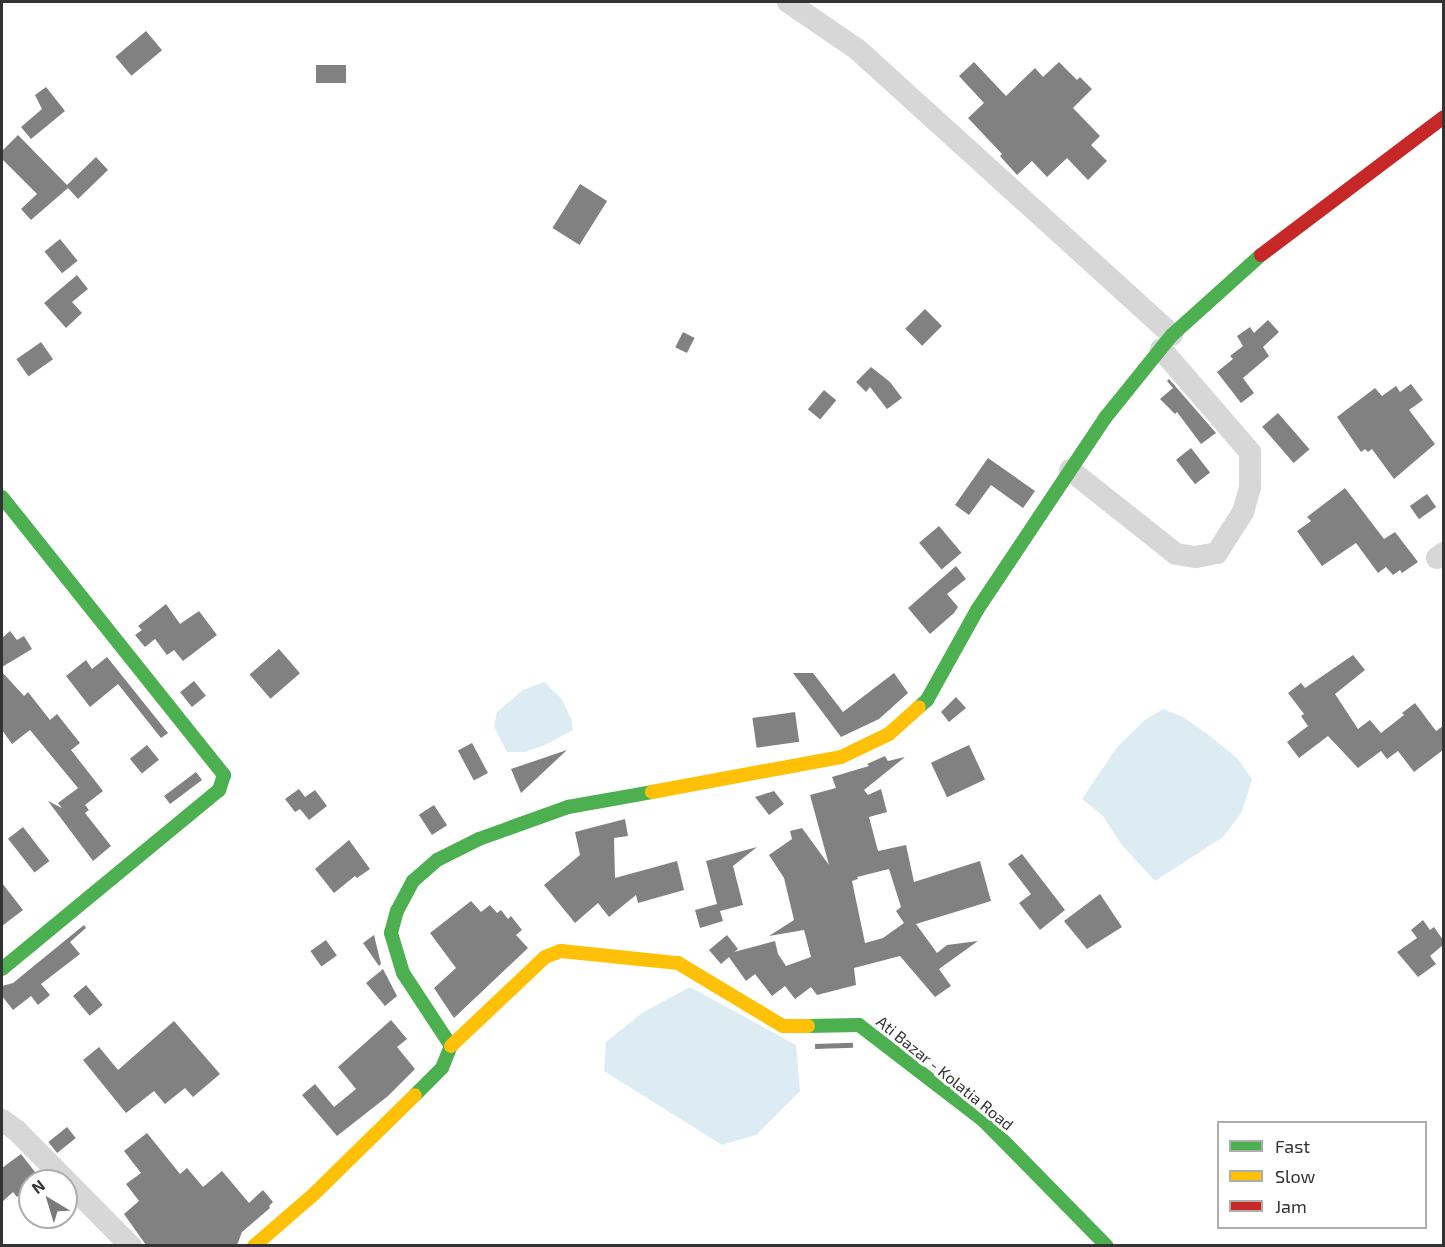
<!DOCTYPE html>
<html>
<head>
<meta charset="utf-8">
<style>
  body { margin:0 }
  #map { position:relative; width:1445px; height:1247px; overflow:hidden; background:#fff; font-family:"Exo 2",sans-serif }
  div>[style] { position:absolute }
  [style*='--x'] { left:calc(var(--x)*1px); top:calc(var(--y)*1px); width:calc(var(--w)*1px); rotate:calc(var(--a)*1deg) }
  .water>* { inset:0; background:#ddebf3 }
  .building>* { inset:0; background:#818181; transform-origin:0 0 }
  .street>* { height:22px; margin:-11px; padding:0 11px; transform-origin:11px; border-radius:11px; background:#d7d7d7 }
  .fast>* { height:14px; margin:-7px; padding:0 7px; transform-origin:7px; border-radius:7px; background:#4caf50 }
  .slow>* { height:14px; margin:-7px; padding:0 7px; transform-origin:7px; border-radius:7px; background:#ffc107 }
  .jam>* { height:14px; margin:-7px; padding:0 7px; transform-origin:7px; border-radius:7px; background:#c62828 }
  span { translate:-50% -50%; white-space:nowrap; text-align:center; line-height:1.15; -webkit-text-stroke:6px #fff; paint-order:stroke }
  .street-label { font-size:16px; color:#333 }
  .frame { position:absolute; inset:0; border:3px solid #333; pointer-events:none }
  .legend { position:absolute; left:1217px; top:1121px; width:210px; height:108px; box-sizing:border-box; background:#fff; border:2px solid #adadad; margin:0; padding:8px 10px; list-style:none; font-size:18px; color:#333 }
  .legend li { display:flex; align-items:center; gap:12px; height:30px }
  .legend b { width:30px; border:2px solid #adadad }
  .north { position:absolute; left:18px; top:1169px; width:60px; height:60px; box-sizing:border-box; background:#fff; border:2px solid #adadad; border-radius:50%; rotate:322deg; font-size:16px; font-weight:700; line-height:24px; text-align:center; color:#333 }
  .north::after { content:''; display:block; margin:auto; width:21px; height:27px; background:#7a7a7a; clip-path:polygon(50% 0,100% 100%,50% 72%,0 100%) }
</style>
</head>
<body>
<div id="map">
  <div class="water">
    <i style="clip-path:polygon(544px 682px,561px 698px,571px 718px,573px 730px,545px 745px,524px 752px,507px 752px,494px 727px,497px 712px,523px 690px)"></i>
    <i style="clip-path:polygon(1163px 709px,1183px 717px,1210px 736px,1237px 758px,1252px 779px,1242px 812px,1223px 837px,1155px 881px,1122px 845px,1103px 816px,1082px 799px,1118px 746px,1145px 720px)"></i>
    <i style="clip-path:polygon(690px 987px,796px 1045px,800px 1091px,756px 1135px,722px 1145px,604px 1071px,606px 1042px,642px 1013px)"></i>
  </div>
  <div class="building">
    <i style="left:146px;top:31px;width:25px;height:40px;rotate:50deg"></i>
    <i style="clip-path:polygon(974px 62px,1006px 96px,1035px 68px,1043px 77px,1059px 62px,1077px 80px,1080px 77px,1092px 89px,1073px 108px,1100px 136px,1091px 145px,1107px 161px,1088px 180px,1067px 158px,1047px 177px,1032px 161px,1017px 175px,1000px 156px,1002px 154px,968px 118px,984px 103px,959px 76px)"></i>
    <i style="left:316px;top:65px;width:30px;height:18px"></i>
    <i style="clip-path:polygon(46px 87px,65px 111px,31px 139px,21px 127px,42px 109px,35px 95px)"></i>
    <i style="clip-path:polygon(18px 135px,67px 185px,96px 157px,108px 170px,78px 199px,68px 188px,31px 220px,21px 209px,37px 194px,2px 159px,2px 151px)"></i>
    <i style="left:580px;top:184px;width:32px;height:52px;rotate:32deg"></i>
    <i style="left:60px;top:239px;width:28px;height:20px;rotate:51deg"></i>
    <i style="clip-path:polygon(77px 275px,88px 289px,72px 302px,82px 313px,66px 328px,44px 303px)"></i>
    <i style="left:925px;top:309px;width:24px;height:28px;rotate:45deg"></i>
    <i style="clip-path:polygon(1268px 320px,1279px 332px,1263px 347px,1269px 356px,1243px 378px,1254px 393px,1241px 403px,1217px 372px,1233px 359px,1230px 356px,1243px 346px,1237px 336px,1250px 327px,1254px 333px)"></i>
    <i style="left:683px;top:332px;width:13px;height:17px;rotate:27deg"></i>
    <i style="left:41px;top:342px;width:21px;height:30px;rotate:55deg"></i>
    <i style="clip-path:polygon(871px 367px,890px 382px,902px 398px,887px 409px,870px 387px,866px 392px,856px 382px)"></i>
    <i style="clip-path:polygon(1169px 379px,1216px 433px,1201px 444px,1177px 412px,1175px 414px,1160px 399px,1173px 388px,1167px 381px)"></i>
    <i style="clip-path:polygon(1411px 384px,1423px 400px,1409px 410px,1435px 444px,1394px 479px,1372px 449px,1368px 452px,1365px 449px,1361px 452px,1337px 417px,1375px 388px,1382px 396px,1396px 386px,1400px 392px)"></i>
    <i style="left:824px;top:390px;width:16px;height:25px;rotate:40deg"></i>
    <i style="left:1278px;top:413px;width:48px;height:21px;rotate:49deg"></i>
    <i style="left:1191px;top:448px;width:31px;height:19px;rotate:52deg"></i>
    <i style="clip-path:polygon(988px 458px,1035px 491px,1023px 508px,991px 485px,969px 515px,955px 505px)"></i>
    <i style="clip-path:polygon(1345px 488px,1384px 539px,1395px 532px,1418px 562px,1402px 573px,1400px 570px,1393px 575px,1386px 567px,1378px 573px,1356px 543px,1322px 566px,1297px 531px,1311px 521px,1307px 517px)"></i>
    <i style="left:1427px;top:494px;width:16px;height:21px;rotate:55deg"></i>
    <i style="left:939px;top:526px;width:35px;height:26px;rotate:50deg"></i>
    <i style="clip-path:polygon(956px 566px,966px 579px,947px 594px,958px 607px,954px 613px,930px 634px,908px 608px)"></i>
    <i style="clip-path:polygon(166px 604px,180px 624px,199px 611px,217px 635px,183px 661px,174px 650px,167px 655px,155px 639px,145px 647px,135px 635px,142px 630px,138px 626px)"></i>
    <i style="clip-path:polygon(10px 631px,17px 640px,24px 636px,32px 649px,2px 667px,2px 638px)"></i>
    <i style="left:279px;top:649px;width:32px;height:39px;rotate:49deg"></i>
    <i style="clip-path:polygon(1353px 655px,1365px 670px,1335px 694px,1358px 729px,1370px 720px,1381px 733px,1404px 715px,1402px 713px,1415px 703px,1436px 731px,1443px 726px,1443px 750px,1414px 772px,1398px 751px,1387px 759px,1381px 751px,1358px 768px,1328px 736px,1299px 758px,1287px 742px,1308px 726px,1301px 716px,1304px 714px,1288px 693px,1301px 683px,1305px 688px)"></i>
    <i style="clip-path:polygon(107px 657px,168px 733px,161px 738px,118px 684px,90px 707px,66px 676px,86px 660px,92px 669px)"></i>
    <i style="clip-path:polygon(2px 672px,24px 696px,28px 692px,50px 720px,57px 714px,80px 743px,71px 750px,103px 791px,85px 805px,89px 810px,85px 813px,111px 846px,93px 861px,48px 801px,62px 808px,58px 803px,78px 788px,30px 730px,12px 744px,2px 730px)"></i>
    <i style="clip-path:polygon(793px 673px,813px 673px,843px 712px,894px 673px,908px 693px,879px 719px,841px 737px)"></i>
    <i style="left:194px;top:681px;width:19px;height:18px;rotate:51deg"></i>
    <i style="clip-path:polygon(956px 697px,966px 708px,949px 722px,941px 712px)"></i>
    <i style="left:795px;top:712px;width:30px;height:43px;rotate:82deg"></i>
    <i style="left:472px;top:743px;width:34px;height:16px;rotate:62deg"></i>
    <i style="left:147px;top:745px;width:19px;height:22px;rotate:51deg"></i>
    <i style="left:969px;top:745px;width:38px;height:42px;rotate:65deg"></i>
    <i style="clip-path:polygon(567px 750px,521px 793px,511px 769px)"></i>
    <i style="clip-path:polygon(evenodd,885px 756px,888px 761px,905px 757px,864px 790px,868px 795px,881px 789px,887px 812px,869px 817px,878px 851px,906px 845px,914px 882px,980px 861px,991px 901px,916px 924px,937px 953px,947px 945px,978px 941px,939px 969px,951px 986px,935px 997px,900px 956px,854px 968px,856px 985px,817px 995px,811px 987px,795px 999px,785px 986px,772px 996px,755px 974px,746px 981px,729px 957px,721px 964px,709px 950px,727px 935px,738px 949px,734px 952px,775px 941px,778px 954px,786px 966px,811px 957px,804px 930px,769px 936px,794px 920px,784px 878px,769px 855px,792px 839px,790px 831px,802px 828px,829px 865px,810px 795px,836px 788px,832px 777px,869px 766px,867px 764px,885px 756px,889px 869px,901px 907px,896px 911px,904px 923px,883px 938px,865px 943px,852px 881px,858px 879px,857px 877px,889px 869px)"></i>
    <i style="left:196px;top:772px;width:10px;height:40px;rotate:53deg"></i>
    <i style="clip-path:polygon(299px 789px,305px 797px,315px 790px,327px 806px,309px 820px,300px 809px,295px 812px,285px 799px)"></i>
    <i style="clip-path:polygon(774px 791px,784px 804px,769px 815px,755px 797px)"></i>
    <i style="left:434px;top:805px;width:24px;height:18px;rotate:57deg"></i>
    <i style="clip-path:polygon(625px 819px,628px 836px,614px 838px,615px 878px,677px 861px,684px 890px,638px 903px,636px 895px,609px 917px,598px 903px,575px 923px,544px 885px,580px 855px,575px 832px)"></i>
    <i style="left:23px;top:827px;width:43px;height:19px;rotate:52deg"></i>
    <i style="clip-path:polygon(349px 840px,370px 869px,357px 878px,355px 876px,334px 893px,315px 869px)"></i>
    <i style="clip-path:polygon(757px 847px,733px 866px,743px 905px,720px 911px,723px 921px,700px 928px,695px 910px,717px 904px,706px 861px)"></i>
    <i style="clip-path:polygon(1022px 854px,1065px 910px,1040px 930px,1019px 903px,1031px 894px,1008px 864px)"></i>
    <i style="clip-path:polygon(2px 883px,23px 910px,2px 926px)"></i>
    <i style="clip-path:polygon(1100px 894px,1122px 927px,1087px 949px,1064px 921px)"></i>
    <i style="clip-path:polygon(471px 901px,481px 912px,490px 905px,497px 913px,501px 910px,508px 919px,511px 916px,522px 930px,516px 935px,528px 948px,454px 1018px,434px 988px,456px 968px,430px 933px)"></i>
    <i style="clip-path:polygon(1423px 920px,1430px 930px,1434px 927px,1443px 940px,1443px 945px,1430px 956px,1436px 964px,1418px 977px,1397px 952px,1417px 938px,1411px 930px)"></i>
    <i style="clip-path:polygon(84px 925px,86px 928px,70px 942px,80px 954px,41px 984px,50px 995px,38px 1005px,31px 996px,13px 1010px,2px 996px,2px 986px,13px 983px)"></i>
    <i style="clip-path:polygon(374px 935px,381px 964px,379px 966px,363px 943px)"></i>
    <i style="left:326px;top:940px;width:19px;height:19px;rotate:55deg"></i>
    <i style="clip-path:polygon(383px 969px,397px 996px,385px 1006px,366px 983px)"></i>
    <i style="left:86px;top:985px;width:26px;height:17px;rotate:50deg"></i>
    <i style="clip-path:polygon(391px 1020px,407px 1039px,397px 1047px,415px 1069px,388px 1096px,337px 1136px,302px 1095px,315px 1084px,334px 1107px,356px 1089px,338px 1067px)"></i>
    <i style="clip-path:polygon(174px 1021px,220px 1074px,193px 1097px,185px 1088px,165px 1104px,154px 1091px,126px 1113px,83px 1060px,99px 1047px,118px 1070px)"></i>
    <i style="left:815px;top:1044px;width:38px;height:5px;rotate:-2deg"></i>
    <i style="left:67px;top:1127px;width:14px;height:24px;rotate:51deg"></i>
    <i style="clip-path:polygon(147px 1133px,180px 1174px,187px 1168px,203px 1187px,222px 1171px,249px 1203px,263px 1190px,273px 1202px,269px 1206px,270px 1208px,242px 1232px,237px 1245px,146px 1245px,124px 1214px,139px 1201px,126px 1184px,141px 1173px,124px 1151px)"></i>
    <i style="clip-path:polygon(21px 1154px,42px 1181px,30px 1181px,30px 1188px,17px 1197px,13px 1192px,2px 1202px,2px 1168px)"></i>
  </div>
  <div class="street">
    <i style="--x:788;--y:2;--w:85;--a:34.4"></i>
    <i style="--x:858;--y:50;--w:424;--a:42.2"></i>
    <i style="--x:1070;--y:470;--w:135;--a:38.4"></i>
    <i style="--x:1176;--y:554;--w:20;--a:9"></i>
    <i style="--x:1196;--y:557;--w:21;--a:-11"></i>
    <i style="--x:1217;--y:553;--w:49;--a:-57.6"></i>
    <i style="--x:1243;--y:512;--w:26;--a:-74"></i>
    <i style="--x:1250;--y:487;--w:35;--a:-90"></i>
    <i style="--x:1250;--y:452;--w:136;--a:-130.8"></i>
    <i style="--x:1437;--y:558;--w:9;--a:-36"></i>
    <i style="--x:2;--y:1120;--w:19;--a:36"></i>
    <i style="--x:17;--y:1131;--w:162;--a:45.3"></i>
  </div>
  <div class="fast">
    <i style="--x:2;--y:497;--w:356;--a:51.4"></i>
    <i style="--x:224;--y:775;--w:16;--a:108"></i>
    <i style="--x:219;--y:790;--w:281;--a:140.5"></i>
    <i style="--x:919;--y:707;--w:11;--a:-41"></i>
    <i style="--x:927;--y:700;--w:103;--a:-60.9"></i>
    <i style="--x:977;--y:610;--w:231;--a:-56.3"></i>
    <i style="--x:1105;--y:418;--w:107;--a:-51.1"></i>
    <i style="--x:1172;--y:335;--w:120;--a:-42"></i>
    <i style="--x:808;--y:1026;--w:51;--a:-1.1"></i>
    <i style="--x:859;--y:1025;--w:158;--a:37.5"></i>
    <i style="--x:984;--y:1121;--w:175;--a:45.5"></i>
    <i style="--x:415;--y:1095;--w:38;--a:-45"></i>
    <i style="--x:442;--y:1068;--w:24;--a:-68"></i>
    <i style="--x:451;--y:1046;--w:87;--a:-123.3"></i>
    <i style="--x:403;--y:973;--w:42;--a:-106.7"></i>
    <i style="--x:391;--y:933;--w:23;--a:-75"></i>
    <i style="--x:397;--y:911;--w:34;--a:-62"></i>
    <i style="--x:413;--y:881;--w:32;--a:-41"></i>
    <i style="--x:437;--y:860;--w:47;--a:-26.6"></i>
    <i style="--x:479;--y:839;--w:95;--a:-19.8"></i>
    <i style="--x:568;--y:807;--w:85;--a:-10.1"></i>
  </div>
  <div class="slow">
    <i style="--x:652;--y:792;--w:192;--a:-10.5"></i>
    <i style="--x:841;--y:757;--w:53;--a:-25.6"></i>
    <i style="--x:889;--y:734;--w:40;--a:-42"></i>
    <i style="--x:451;--y:1046;--w:129;--a:-43.4"></i>
    <i style="--x:545;--y:957;--w:17;--a:-21"></i>
    <i style="--x:561;--y:951;--w:118;--a:5.9"></i>
    <i style="--x:678;--y:963;--w:122;--a:31"></i>
    <i style="--x:783;--y:1026;--w:25;--a:0"></i>
    <i style="--x:254;--y:1246;--w:79;--a:-40.9"></i>
    <i style="--x:314;--y:1194;--w:141;--a:-44.4"></i>
  </div>
  <div class="jam">
    <i style="--x:1261;--y:255;--w:229;--a:-37"></i>
  </div>
  <div class="street-label">
    <span style="left:945px;top:1073px;rotate:39deg">Ati Bazar - Kolatia Road</span>
  </div>
  <div class="frame"></div>
  <ul class="legend">
  <li><b style="height:8px;background:#4caf50"></b>Fast</li>
  <li><b style="height:8px;background:#ffc107"></b>Slow</li>
  <li><b style="height:8px;background:#c62828"></b>Jam</li>
  </ul>
  <div class="north">N</div>
</div>
</body>
</html>
